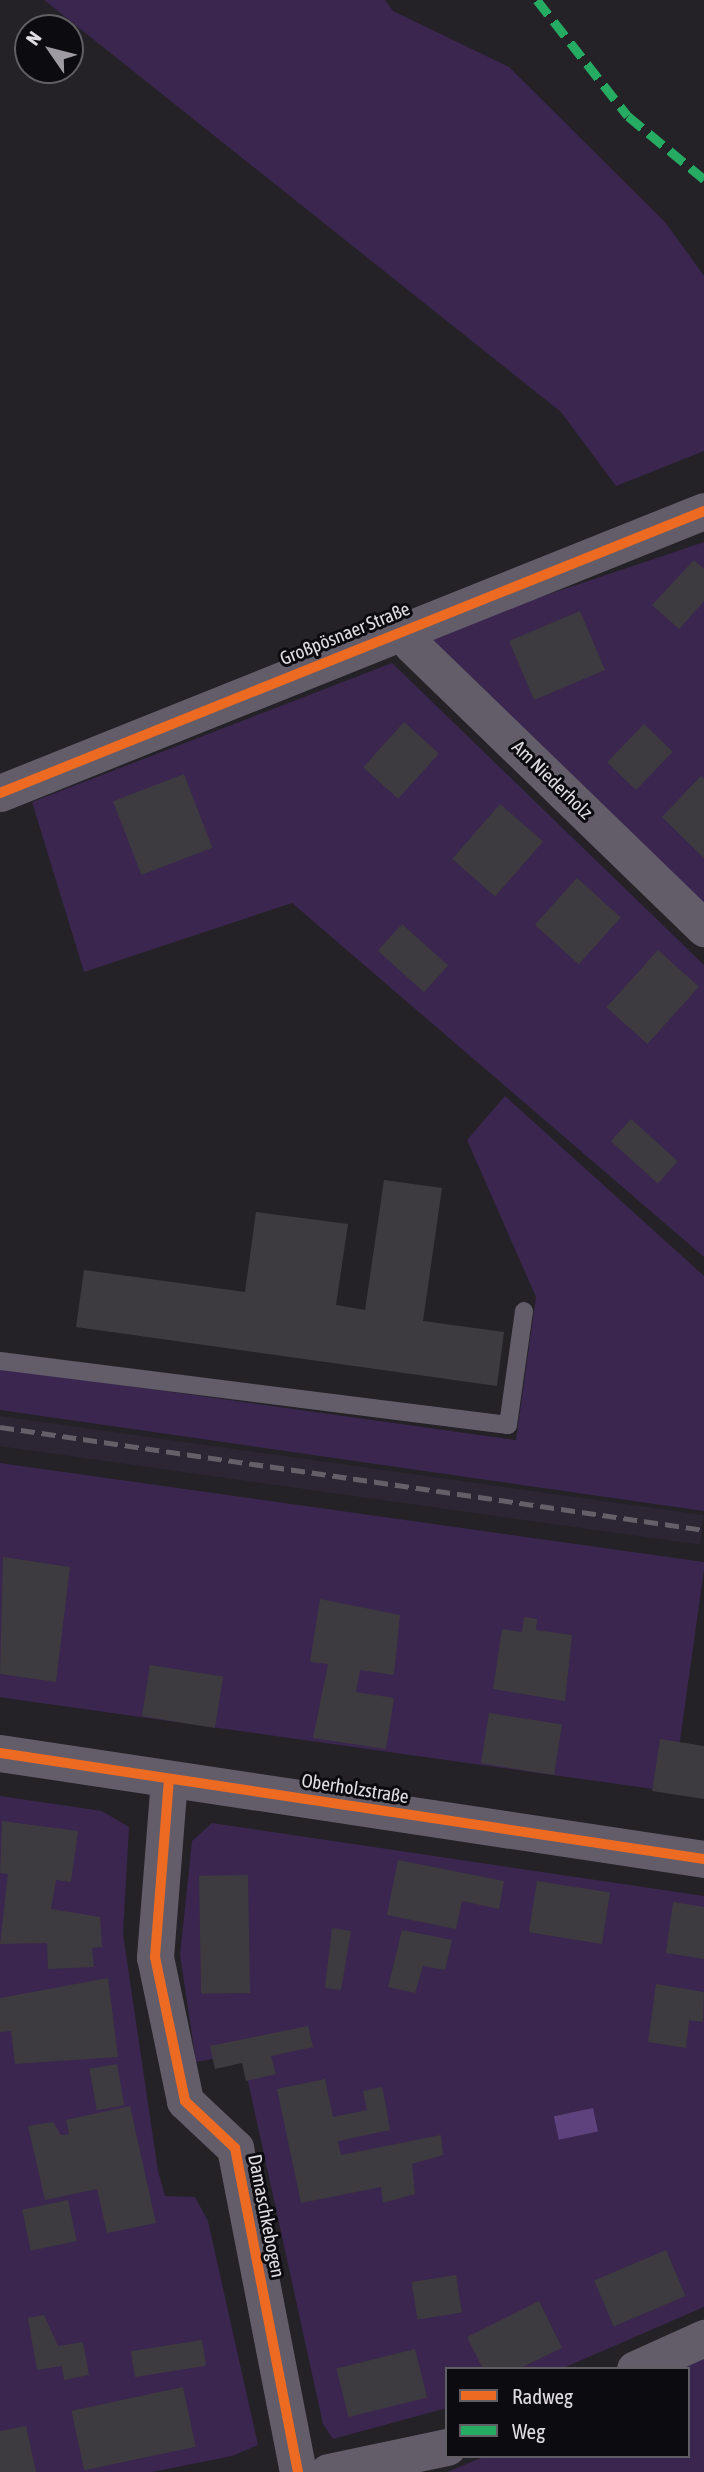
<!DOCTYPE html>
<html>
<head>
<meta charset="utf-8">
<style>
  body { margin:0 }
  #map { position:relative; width:704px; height:2472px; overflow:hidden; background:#242227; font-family:"Asap Condensed",sans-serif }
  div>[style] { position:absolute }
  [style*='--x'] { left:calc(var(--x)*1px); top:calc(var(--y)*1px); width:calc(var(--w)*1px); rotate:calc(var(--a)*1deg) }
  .built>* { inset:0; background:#2c2533; transform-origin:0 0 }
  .green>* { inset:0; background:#3a264e; transform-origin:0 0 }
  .water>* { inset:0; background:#5e427d; transform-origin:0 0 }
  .building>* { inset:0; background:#3d3b3f; transform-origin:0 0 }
  .lane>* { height:18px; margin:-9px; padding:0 9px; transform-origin:9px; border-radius:9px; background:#635d6a }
  .street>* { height:37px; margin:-18.5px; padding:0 18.5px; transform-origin:18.5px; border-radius:18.5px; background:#635d6a }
  .rail>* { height:5px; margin-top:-2.5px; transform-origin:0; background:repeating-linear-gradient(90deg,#645f68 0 14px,transparent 0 21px) }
  .quiet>* { height:9px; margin-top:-4.5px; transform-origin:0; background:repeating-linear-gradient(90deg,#26ab63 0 18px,transparent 0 27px) }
  .cycleway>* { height:10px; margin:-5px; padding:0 5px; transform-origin:5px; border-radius:5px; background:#ed6a23 }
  span { translate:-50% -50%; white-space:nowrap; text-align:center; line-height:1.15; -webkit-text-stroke:6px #0c0b0f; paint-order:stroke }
  .street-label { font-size:19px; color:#e0dde4 }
  .legend { position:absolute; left:445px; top:2367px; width:245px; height:91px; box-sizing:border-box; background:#0c0b0f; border:2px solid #615f64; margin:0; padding:9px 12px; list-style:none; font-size:21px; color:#e0dde4 }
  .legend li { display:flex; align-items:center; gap:14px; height:35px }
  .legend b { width:35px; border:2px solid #615f64 }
  .north { position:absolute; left:14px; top:14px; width:70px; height:70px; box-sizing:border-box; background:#0c0b0f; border:2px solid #615f64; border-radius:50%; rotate:305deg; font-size:19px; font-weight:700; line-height:28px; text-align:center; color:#e0dde4 }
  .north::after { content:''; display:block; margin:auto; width:24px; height:32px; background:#9e9ca2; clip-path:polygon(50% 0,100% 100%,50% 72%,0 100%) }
</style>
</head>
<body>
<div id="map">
  <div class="built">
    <i style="left:0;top:1416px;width:711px;height:30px;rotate:8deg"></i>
  </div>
  <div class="green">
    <i style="clip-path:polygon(44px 0,385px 0,393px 11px,509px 67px,665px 222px,704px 276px,704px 451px,616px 486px,561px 412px)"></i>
    <i style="clip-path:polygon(704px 542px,704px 905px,428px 635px)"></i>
    <i style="clip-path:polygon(392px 663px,704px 965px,704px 1257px,292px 903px,84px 972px,32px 802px)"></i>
    <i style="clip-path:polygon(505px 1096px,704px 1276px,704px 1511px,0 1410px,0 1368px,516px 1440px,536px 1297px,467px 1140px)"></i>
    <i style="left:0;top:1463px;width:712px;height:232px;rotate:8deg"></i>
    <i style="clip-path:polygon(0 1796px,102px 1811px,129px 1827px,123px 1934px,158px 2171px,165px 2196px,195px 2197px,208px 2221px,258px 2445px,232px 2456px,152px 2472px,0 2472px)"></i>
    <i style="clip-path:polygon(212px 1823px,704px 1896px,704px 2307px,561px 2369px,447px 2369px,447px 2408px,333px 2439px,323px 2424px,242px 2054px,196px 2062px,180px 1955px,192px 1841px)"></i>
    <i style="clip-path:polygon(704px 2354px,704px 2472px,447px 2472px,486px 2456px,688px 2456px,688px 2369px,671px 2369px)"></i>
  </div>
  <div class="water">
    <i style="left:593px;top:2108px;width:24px;height:40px;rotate:78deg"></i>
  </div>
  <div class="building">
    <i style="clip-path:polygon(694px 560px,704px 569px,704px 601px,679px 629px,652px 605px)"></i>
    <i style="left:580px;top:611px;width:64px;height:77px;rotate:67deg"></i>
    <i style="left:404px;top:722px;width:47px;height:61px;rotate:42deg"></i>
    <i style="left:644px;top:724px;width:40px;height:53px;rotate:44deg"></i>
    <i style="left:184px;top:774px;width:79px;height:76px;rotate:69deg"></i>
    <i style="clip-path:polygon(701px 776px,704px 779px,704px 858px,662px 817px)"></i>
    <i style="left:500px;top:804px;width:57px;height:73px;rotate:41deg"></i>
    <i style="left:577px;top:878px;width:59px;height:63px;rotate:42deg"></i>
    <i style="left:402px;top:924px;width:62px;height:36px;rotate:42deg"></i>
    <i style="left:658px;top:950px;width:55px;height:77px;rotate:42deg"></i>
    <i style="left:631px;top:1119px;width:63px;height:30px;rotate:42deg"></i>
    <i style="clip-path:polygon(384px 1180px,442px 1188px,423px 1321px,504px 1332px,497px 1386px,76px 1327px,84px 1270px,245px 1292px,256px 1212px,348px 1224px,336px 1305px,365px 1310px)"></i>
    <i style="clip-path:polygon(3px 1557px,70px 1567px,56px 1682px,0 1674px)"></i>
    <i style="clip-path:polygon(320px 1599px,400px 1615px,394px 1675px,360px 1670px,356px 1692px,394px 1698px,386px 1749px,313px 1738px,328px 1664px,310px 1662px)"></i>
    <i style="clip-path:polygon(524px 1617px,537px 1619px,536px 1630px,572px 1635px,565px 1701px,493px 1689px,502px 1629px,522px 1632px)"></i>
    <i style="left:150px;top:1665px;width:74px;height:52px;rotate:9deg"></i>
    <i style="left:489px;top:1713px;width:74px;height:51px;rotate:9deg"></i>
    <i style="clip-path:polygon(660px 1739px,704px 1746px,704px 1799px,652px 1791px)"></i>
    <i style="clip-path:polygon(2px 1821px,78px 1831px,71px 1882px,56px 1880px,51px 1909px,100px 1917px,102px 1947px,92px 1948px,94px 1967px,48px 1969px,47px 1943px,0 1944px,8px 1874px,0 1873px)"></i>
    <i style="clip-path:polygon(398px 1860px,504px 1881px,499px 1909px,462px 1901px,456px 1929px,387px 1915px)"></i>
    <i style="left:248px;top:1875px;width:118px;height:49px;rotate:89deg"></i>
    <i style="left:537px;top:1881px;width:74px;height:52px;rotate:9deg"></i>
    <i style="clip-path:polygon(673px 1902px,704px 1907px,704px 1959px,666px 1953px)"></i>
    <i style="clip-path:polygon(332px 1928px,351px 1931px,341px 1990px,325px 1988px)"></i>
    <i style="clip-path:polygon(402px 1930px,452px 1940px,445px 1970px,423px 1966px,415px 1993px,388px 1987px)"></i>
    <i style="clip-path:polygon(108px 1978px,118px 2057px,15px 2064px,11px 2031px,0 2032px,0 1998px)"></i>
    <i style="clip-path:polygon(656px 1984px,704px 1992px,703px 2022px,689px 2020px,686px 2048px,648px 2042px)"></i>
    <i style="clip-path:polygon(308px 2026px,313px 2047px,271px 2056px,276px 2074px,246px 2081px,242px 2063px,215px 2069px,210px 2046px)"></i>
    <i style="left:117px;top:2064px;width:42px;height:28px;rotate:80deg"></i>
    <i style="clip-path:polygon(325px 2079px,333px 2117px,367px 2110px,363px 2091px,382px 2087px,386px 2106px,390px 2130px,338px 2141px,341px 2155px,441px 2135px,443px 2155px,412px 2164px,415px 2194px,383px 2203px,381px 2187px,301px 2203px,277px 2089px)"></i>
    <i style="clip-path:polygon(130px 2106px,156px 2223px,107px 2233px,97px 2189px,45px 2200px,28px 2126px,53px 2122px,61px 2135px,69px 2134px,66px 2120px)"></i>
    <i style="left:68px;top:2200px;width:42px;height:47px;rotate:78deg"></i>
    <i style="left:666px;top:2250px;width:50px;height:78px;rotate:67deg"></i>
    <i style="left:456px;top:2275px;width:38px;height:45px;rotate:81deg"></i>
    <i style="clip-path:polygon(539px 2301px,562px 2348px,518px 2369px,483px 2369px,467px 2337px)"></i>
    <i style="clip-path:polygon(44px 2315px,58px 2346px,83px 2342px,89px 2375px,64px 2380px,62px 2366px,37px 2370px,28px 2318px)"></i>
    <i style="left:202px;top:2340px;width:26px;height:72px;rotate:81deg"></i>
    <i style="left:415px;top:2349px;width:50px;height:81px;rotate:76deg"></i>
    <i style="left:183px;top:2387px;width:61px;height:114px;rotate:78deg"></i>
    <i style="clip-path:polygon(26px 2426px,36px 2472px,0 2472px,0 2431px)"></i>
  </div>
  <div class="lane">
    <i style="--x:0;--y:1361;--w:512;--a:7.18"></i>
    <i style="--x:508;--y:1425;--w:115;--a:-82"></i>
  </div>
  <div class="street">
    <i style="--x:405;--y:629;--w:17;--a:66"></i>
    <i style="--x:412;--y:645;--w:407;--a:44.1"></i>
    <i style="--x:0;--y:793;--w:758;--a:-21.83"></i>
    <i style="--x:0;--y:1753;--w:712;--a:8.56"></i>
    <i style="--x:169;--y:1779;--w:179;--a:94.5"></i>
    <i style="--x:155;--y:1957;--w:147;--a:78.2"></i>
    <i style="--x:185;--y:2101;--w:69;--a:43.2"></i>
    <i style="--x:235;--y:2148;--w:330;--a:79"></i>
    <i style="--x:635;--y:2369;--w:76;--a:-24.2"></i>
    <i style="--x:328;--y:2472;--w:122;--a:-11.9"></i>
  </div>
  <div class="rail">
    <i style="--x:0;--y:1427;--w:711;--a:8.32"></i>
  </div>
  <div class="quiet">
    <i style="--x:537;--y:0;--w:147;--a:51.9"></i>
    <i style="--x:628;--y:116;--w:99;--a:39.7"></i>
  </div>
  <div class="cycleway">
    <i style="--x:0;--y:793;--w:758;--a:-21.83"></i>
    <i style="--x:0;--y:1753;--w:712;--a:8.56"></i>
    <i style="--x:169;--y:1779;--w:179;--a:94.5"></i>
    <i style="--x:155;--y:1957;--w:147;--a:78.2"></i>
    <i style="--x:185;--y:2101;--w:69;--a:43.2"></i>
    <i style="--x:235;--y:2148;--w:330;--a:79"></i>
  </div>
  <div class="street-label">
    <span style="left:345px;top:634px;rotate:-22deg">Großpösnaer Straße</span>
    <span style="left:552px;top:780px;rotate:44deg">Am Niederholz</span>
    <span style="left:355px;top:1789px;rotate:9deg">Oberholzstraße</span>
    <span style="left:266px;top:2216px;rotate:79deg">Damaschkebogen</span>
  </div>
  <ul class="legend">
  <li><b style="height:9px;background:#ed6a23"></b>Radweg</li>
  <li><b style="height:9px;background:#26ab63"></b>Weg</li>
  </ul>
  <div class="north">N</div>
</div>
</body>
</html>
